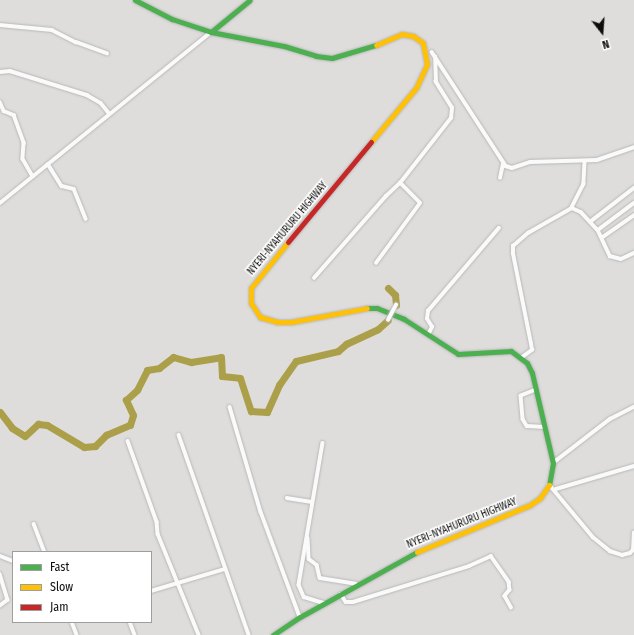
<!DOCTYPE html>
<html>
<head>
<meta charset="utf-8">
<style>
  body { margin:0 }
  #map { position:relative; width:634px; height:635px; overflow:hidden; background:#dedddc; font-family:"Fira Sans Condensed",sans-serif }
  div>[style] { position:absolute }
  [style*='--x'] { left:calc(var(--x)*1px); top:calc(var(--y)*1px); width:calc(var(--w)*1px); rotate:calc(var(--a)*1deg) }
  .river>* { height:7px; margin:-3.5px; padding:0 3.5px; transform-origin:3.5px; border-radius:3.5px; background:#ab9f4a }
  .roads { filter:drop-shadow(0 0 1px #b9b8b7) drop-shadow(0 0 1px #b9b8b7) }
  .street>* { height:3.5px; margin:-1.75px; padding:0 1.75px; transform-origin:1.75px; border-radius:1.75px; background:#fafafa }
  .fast>* { height:5px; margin:-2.5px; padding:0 2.5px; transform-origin:2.5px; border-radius:2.5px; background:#4caf50 }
  .slow>* { height:5px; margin:-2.5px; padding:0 2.5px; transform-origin:2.5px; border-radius:2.5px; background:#ffc107 }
  .jam>* { height:5px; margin:-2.5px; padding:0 2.5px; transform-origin:2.5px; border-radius:2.5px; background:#c62828 }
  .bridges { filter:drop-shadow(0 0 1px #b9b8b7) drop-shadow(0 0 1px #b9b8b7) }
  .street-bridge>* { height:3.5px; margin:-1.75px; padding:0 1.75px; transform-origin:1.75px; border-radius:1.75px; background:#fafafa }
  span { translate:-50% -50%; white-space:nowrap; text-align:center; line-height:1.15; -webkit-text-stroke:3px #fff; paint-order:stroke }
  .street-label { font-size:10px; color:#0d0d0c }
  .legend { position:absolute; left:12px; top:551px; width:140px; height:72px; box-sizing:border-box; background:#fff; border:1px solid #9e9e9e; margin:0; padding:5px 7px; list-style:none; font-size:12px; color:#0d0d0c }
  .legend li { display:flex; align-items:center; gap:8px; height:20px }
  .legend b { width:20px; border:1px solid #9e9e9e }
  .north { position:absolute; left:582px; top:12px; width:40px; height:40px; -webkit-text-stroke:3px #fff; paint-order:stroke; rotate:163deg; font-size:11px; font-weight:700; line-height:16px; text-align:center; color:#0d0d0c }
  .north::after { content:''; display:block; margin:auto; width:14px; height:18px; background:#0d0d0c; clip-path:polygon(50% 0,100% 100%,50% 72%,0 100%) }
</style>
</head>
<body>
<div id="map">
  <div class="river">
    <i style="--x:388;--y:288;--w:10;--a:45"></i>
    <i style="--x:395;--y:295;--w:10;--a:84"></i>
    <i style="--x:0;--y:412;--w:20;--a:53"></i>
    <i style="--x:12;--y:428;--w:15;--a:32"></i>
    <i style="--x:25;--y:436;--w:18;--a:-43"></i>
    <i style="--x:38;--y:424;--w:9;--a:6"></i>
    <i style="--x:47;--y:425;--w:43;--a:30.7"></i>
    <i style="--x:84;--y:447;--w:11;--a:-5"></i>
    <i style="--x:95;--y:446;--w:16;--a:-45"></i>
    <i style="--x:106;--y:435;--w:26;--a:-23"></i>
    <i style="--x:130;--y:425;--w:10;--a:-73"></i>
    <i style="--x:133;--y:415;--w:17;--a:-115"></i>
    <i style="--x:126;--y:400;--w:15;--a:-42"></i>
    <i style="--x:137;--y:390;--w:22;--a:-63"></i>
    <i style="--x:147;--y:370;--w:12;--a:-9"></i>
    <i style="--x:159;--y:368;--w:18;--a:-38"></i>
    <i style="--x:173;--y:357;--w:19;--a:16"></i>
    <i style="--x:191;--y:362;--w:30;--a:-9"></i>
    <i style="--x:221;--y:357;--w:19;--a:87"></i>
    <i style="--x:222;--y:376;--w:18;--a:6"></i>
    <i style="--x:240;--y:378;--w:35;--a:72"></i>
    <i style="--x:251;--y:411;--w:16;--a:4"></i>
    <i style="--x:267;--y:412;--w:30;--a:-66"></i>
    <i style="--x:279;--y:385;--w:29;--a:-55"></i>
    <i style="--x:296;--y:361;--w:43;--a:-13.4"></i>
    <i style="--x:338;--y:351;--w:11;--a:-41"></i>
    <i style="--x:346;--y:344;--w:35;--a:-25"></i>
    <i style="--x:378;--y:329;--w:13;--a:-42"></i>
  </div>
  <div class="roads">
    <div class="street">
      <i style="--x:0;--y:25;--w:52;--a:5.5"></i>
      <i style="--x:52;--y:30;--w:27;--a:27"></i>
      <i style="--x:76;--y:42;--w:33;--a:20"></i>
      <i style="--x:432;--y:52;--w:136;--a:57"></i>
      <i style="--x:506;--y:166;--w:6;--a:18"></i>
      <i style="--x:512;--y:168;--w:19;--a:-18"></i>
      <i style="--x:530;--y:162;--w:67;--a:-1.7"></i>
      <i style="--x:597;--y:160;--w:39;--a:-19"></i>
      <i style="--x:0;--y:72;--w:10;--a:-6"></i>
      <i style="--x:10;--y:71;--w:81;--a:17.3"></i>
      <i style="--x:87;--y:95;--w:16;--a:30"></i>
      <i style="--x:101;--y:103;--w:13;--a:51"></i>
      <i style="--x:0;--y:102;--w:10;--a:66"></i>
      <i style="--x:4;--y:111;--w:11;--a:22"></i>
      <i style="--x:14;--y:115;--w:30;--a:70"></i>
      <i style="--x:24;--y:143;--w:16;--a:94"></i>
      <i style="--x:23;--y:159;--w:20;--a:60"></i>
      <i style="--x:585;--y:162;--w:22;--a:93"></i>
      <i style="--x:584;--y:184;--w:27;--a:117"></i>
      <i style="--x:572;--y:208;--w:10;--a:24"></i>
      <i style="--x:581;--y:212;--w:25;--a:47"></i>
      <i style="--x:598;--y:230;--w:29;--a:65"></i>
      <i style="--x:610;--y:256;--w:11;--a:15"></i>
      <i style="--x:621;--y:259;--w:14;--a:-25"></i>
      <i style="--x:48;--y:164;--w:26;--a:58"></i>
      <i style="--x:62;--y:186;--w:12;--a:14"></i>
      <i style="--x:74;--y:189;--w:32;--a:68"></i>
      <i style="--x:500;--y:178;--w:14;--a:-78"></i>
      <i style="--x:0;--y:203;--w:272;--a:-39"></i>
      <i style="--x:590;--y:222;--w:56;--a:-37.7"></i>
      <i style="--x:598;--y:230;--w:45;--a:-36.9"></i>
      <i style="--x:603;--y:237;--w:38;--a:-35"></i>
      <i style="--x:376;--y:263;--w:74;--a:-53.7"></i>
      <i style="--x:420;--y:203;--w:28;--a:-135"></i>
      <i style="--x:314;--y:278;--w:109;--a:-48.7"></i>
      <i style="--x:386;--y:196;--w:19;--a:-43"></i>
      <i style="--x:400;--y:183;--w:83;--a:-51.9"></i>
      <i style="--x:451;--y:118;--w:10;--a:-84"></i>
      <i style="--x:452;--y:108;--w:31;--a:-122"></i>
      <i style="--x:436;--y:82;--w:25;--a:-92"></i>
      <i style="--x:428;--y:335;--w:9;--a:-63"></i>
      <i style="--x:432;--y:327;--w:9;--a:-122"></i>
      <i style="--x:427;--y:319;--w:8;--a:-83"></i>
      <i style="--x:428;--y:311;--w:109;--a:-49.5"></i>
      <i style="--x:521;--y:358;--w:14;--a:-36"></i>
      <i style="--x:532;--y:350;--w:6;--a:-99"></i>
      <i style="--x:531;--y:344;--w:92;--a:-101.3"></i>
      <i style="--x:513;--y:254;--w:8;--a:-90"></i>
      <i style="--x:513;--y:246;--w:20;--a:-41"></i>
      <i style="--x:528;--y:233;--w:51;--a:-29.6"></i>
      <i style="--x:536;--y:390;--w:16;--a:158"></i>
      <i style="--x:521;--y:396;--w:23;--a:85"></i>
      <i style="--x:523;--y:419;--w:8;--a:60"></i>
      <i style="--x:527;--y:426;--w:18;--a:3"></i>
      <i style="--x:230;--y:407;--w:109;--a:73.6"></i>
      <i style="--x:261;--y:512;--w:112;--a:69.6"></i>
      <i style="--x:179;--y:435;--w:212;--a:70.7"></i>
      <i style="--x:128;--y:441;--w:86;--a:70.3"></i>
      <i style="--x:157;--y:522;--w:12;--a:85"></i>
      <i style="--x:158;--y:534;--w:109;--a:67.9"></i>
      <i style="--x:323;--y:443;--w:144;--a:99.6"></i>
      <i style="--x:299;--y:585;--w:13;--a:67"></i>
      <i style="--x:304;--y:597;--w:21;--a:17"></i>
      <i style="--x:553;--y:463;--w:72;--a:-37.7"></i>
      <i style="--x:610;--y:419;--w:27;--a:-27"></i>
      <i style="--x:549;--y:484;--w:69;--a:50.3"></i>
      <i style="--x:593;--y:537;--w:22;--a:39"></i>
      <i style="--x:610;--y:551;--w:13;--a:18"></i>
      <i style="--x:622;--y:555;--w:8;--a:-14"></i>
      <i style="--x:630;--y:553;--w:4;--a:-45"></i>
      <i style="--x:633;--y:550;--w:17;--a:-87"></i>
      <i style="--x:556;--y:489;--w:81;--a:-16.4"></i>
      <i style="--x:287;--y:498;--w:25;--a:9"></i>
      <i style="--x:34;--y:524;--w:30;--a:69"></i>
      <i style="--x:308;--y:538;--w:21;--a:87"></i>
      <i style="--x:309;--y:559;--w:10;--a:37"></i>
      <i style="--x:317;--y:565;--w:13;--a:77"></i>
      <i style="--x:320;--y:578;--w:36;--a:9"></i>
      <i style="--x:0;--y:556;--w:14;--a:21"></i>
      <i style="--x:0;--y:574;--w:27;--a:73"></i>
      <i style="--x:8;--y:600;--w:10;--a:143"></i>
      <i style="--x:151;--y:591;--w:77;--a:-16.6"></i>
      <i style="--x:341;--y:594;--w:9;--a:58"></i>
      <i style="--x:346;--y:602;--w:7;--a:0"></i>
      <i style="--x:353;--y:602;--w:121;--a:-17.2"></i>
      <i style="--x:469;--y:566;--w:24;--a:-24"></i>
      <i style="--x:491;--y:556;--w:32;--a:55"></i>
      <i style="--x:509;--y:582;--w:8;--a:83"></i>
      <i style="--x:510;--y:590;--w:8;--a:130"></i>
      <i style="--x:505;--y:596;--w:13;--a:61"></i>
      <i style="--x:72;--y:622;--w:14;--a:69"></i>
      <i style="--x:130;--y:622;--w:14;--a:69"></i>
    </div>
    <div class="fast">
      <i style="--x:135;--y:0;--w:42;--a:27.2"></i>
      <i style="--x:172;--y:19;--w:41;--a:18.4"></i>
      <i style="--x:211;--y:32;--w:74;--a:10.9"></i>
      <i style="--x:284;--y:46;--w:34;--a:17"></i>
      <i style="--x:316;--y:56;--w:16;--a:7"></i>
      <i style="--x:332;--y:58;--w:46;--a:-16.5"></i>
      <i style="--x:211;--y:32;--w:50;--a:-39.4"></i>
      <i style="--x:367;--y:308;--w:10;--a:0"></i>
      <i style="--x:377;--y:308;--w:29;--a:22"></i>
      <i style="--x:404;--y:319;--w:64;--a:32.9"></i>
      <i style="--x:458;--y:354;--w:53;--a:-3.2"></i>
      <i style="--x:511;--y:351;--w:20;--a:37"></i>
      <i style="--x:527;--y:363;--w:11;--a:63"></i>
      <i style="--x:532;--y:373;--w:92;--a:76.9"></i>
      <i style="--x:553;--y:463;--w:22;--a:100"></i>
      <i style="--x:273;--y:635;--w:32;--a:-34"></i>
      <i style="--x:300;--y:617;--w:134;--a:-29.1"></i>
    </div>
    <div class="slow">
      <i style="--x:371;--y:142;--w:70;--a:-50.2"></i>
      <i style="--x:416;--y:88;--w:26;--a:-65"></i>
      <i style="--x:427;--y:64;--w:21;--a:-101"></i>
      <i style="--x:423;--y:43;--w:12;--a:-145"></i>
      <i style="--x:413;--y:36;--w:11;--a:-170"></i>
      <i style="--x:402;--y:34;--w:28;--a:157"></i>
      <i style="--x:288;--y:242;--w:59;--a:128.8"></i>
      <i style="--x:251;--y:288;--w:15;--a:90"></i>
      <i style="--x:251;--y:303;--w:17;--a:57"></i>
      <i style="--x:260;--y:317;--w:18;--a:16"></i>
      <i style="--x:277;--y:322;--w:14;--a:0"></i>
      <i style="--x:291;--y:322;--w:77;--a:-10.4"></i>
      <i style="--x:417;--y:552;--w:122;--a:-22.6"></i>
      <i style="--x:530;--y:505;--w:12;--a:-35"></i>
      <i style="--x:540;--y:498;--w:16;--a:-55"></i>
    </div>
    <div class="jam">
      <i style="--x:288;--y:242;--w:130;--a:-50.3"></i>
    </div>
  </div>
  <div class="bridges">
    <div class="street-bridge">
      <i style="--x:388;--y:320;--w:17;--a:-62"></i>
    </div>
  </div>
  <div class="street-label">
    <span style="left:288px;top:229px;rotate:-50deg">NYERI-NYAHURURU HIGHWAY</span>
    <span style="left:462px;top:524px;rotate:-22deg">NYERI-NYAHURURU HIGHWAY</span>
  </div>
  <ul class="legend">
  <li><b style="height:5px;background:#4caf50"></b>Fast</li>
  <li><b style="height:5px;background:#ffc107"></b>Slow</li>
  <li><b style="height:5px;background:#c62828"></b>Jam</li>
  </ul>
  <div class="north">N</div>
</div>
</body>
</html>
